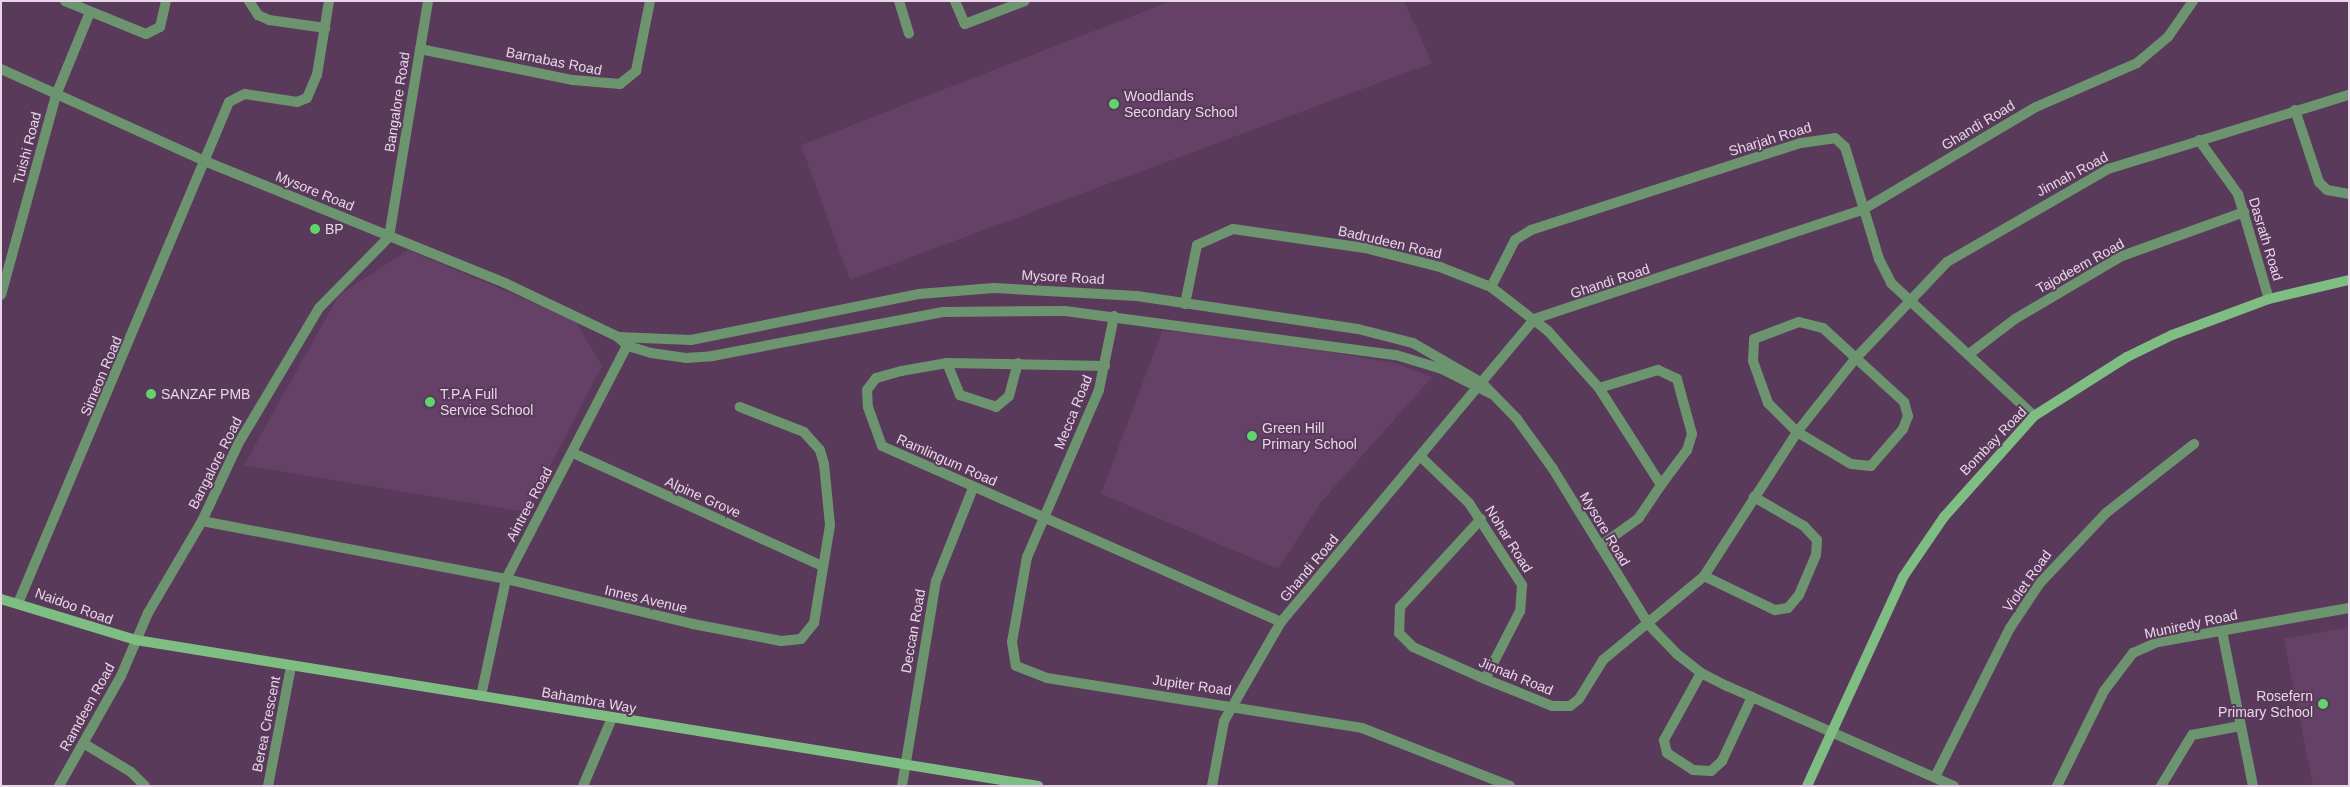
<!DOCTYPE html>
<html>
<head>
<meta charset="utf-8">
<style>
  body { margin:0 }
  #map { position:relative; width:2350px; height:787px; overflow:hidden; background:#5a3a5b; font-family:Arial,sans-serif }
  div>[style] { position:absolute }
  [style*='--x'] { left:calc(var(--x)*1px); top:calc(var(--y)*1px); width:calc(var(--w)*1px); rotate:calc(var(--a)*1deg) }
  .built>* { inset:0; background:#654067 }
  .street>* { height:10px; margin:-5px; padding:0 5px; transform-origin:5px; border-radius:5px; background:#6c946e }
  .secondary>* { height:10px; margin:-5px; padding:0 5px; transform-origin:5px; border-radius:5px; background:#7ebe82 }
  .dots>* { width:14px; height:14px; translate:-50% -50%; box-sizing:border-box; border:2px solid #5a3a5b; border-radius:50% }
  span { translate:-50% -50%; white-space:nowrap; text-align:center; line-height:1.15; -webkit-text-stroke:4px #5a3a5b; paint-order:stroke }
  .street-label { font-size:14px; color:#e9d6e9 }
  .poi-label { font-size:14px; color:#e9d6e9 }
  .left { translate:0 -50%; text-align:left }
  .right { translate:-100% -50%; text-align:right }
  .frame { position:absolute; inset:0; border:2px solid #e9d6e9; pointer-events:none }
</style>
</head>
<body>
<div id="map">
  <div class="built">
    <i style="clip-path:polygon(1171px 1px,1404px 1px,1432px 63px,850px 280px,801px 145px)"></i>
    <i style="clip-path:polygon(408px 250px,575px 320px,602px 366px,526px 512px,244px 465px,339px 295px)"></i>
    <i style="clip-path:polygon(1162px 331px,1228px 335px,1395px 363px,1432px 377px,1321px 502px,1278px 569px,1101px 494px)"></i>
    <i style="clip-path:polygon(2349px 627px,2349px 786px,2313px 786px,2284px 639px)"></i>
  </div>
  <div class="street">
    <i style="--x:65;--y:1;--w:87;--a:22.2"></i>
    <i style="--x:146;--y:34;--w:16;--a:-27"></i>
    <i style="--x:160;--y:27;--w:27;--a:-77"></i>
    <i style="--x:249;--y:1;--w:17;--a:57"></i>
    <i style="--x:258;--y:15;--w:12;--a:24"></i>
    <i style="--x:269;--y:20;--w:57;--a:8.1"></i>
    <i style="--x:899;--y:1;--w:34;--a:73"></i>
    <i style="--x:955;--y:1;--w:25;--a:67"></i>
    <i style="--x:965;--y:24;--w:64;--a:-21"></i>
    <i style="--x:420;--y:49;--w:156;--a:11.5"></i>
    <i style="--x:573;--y:80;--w:47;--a:4.9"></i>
    <i style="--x:620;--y:84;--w:21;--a:-39"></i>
    <i style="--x:636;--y:71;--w:71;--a:-78.7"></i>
    <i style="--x:1;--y:69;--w:226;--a:24.3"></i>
    <i style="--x:207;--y:162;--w:322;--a:22.1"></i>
    <i style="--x:505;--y:283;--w:125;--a:25.5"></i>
    <i style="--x:618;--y:337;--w:13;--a:42"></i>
    <i style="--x:628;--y:346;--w:24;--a:17"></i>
    <i style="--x:651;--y:353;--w:35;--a:8"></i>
    <i style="--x:686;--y:358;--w:26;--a:-4"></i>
    <i style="--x:712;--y:356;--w:235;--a:-10.8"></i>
    <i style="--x:943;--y:312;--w:122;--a:-0.5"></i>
    <i style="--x:1065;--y:311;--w:334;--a:7.6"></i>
    <i style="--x:1396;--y:355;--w:48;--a:16.9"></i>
    <i style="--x:1442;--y:369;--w:54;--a:26.6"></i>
    <i style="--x:2295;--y:110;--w:76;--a:71.6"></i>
    <i style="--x:2319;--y:182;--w:11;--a:45"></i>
    <i style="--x:2327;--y:190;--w:22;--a:10"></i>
    <i style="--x:2199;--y:140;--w:67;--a:54.2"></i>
    <i style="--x:2238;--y:194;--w:109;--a:73.6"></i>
    <i style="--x:1491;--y:287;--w:53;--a:-62.9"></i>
    <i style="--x:1515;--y:240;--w:19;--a:-32"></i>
    <i style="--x:1531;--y:230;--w:284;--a:-17.9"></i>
    <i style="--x:1801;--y:143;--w:34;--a:-8"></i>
    <i style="--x:1835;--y:138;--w:13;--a:42"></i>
    <i style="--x:1845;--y:147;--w:117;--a:73.1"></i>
    <i style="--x:1879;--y:259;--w:27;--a:63"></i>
    <i style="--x:1891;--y:283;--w:195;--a:42.9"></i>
    <i style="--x:1;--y:295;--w:207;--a:-74.6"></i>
    <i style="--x:56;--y:95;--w:90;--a:-67.7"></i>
    <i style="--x:1185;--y:304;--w:60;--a:-78.5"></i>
    <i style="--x:1197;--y:245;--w:39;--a:-24"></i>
    <i style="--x:1233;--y:229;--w:133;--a:8.2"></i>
    <i style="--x:1365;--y:248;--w:77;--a:14.2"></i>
    <i style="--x:1440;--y:267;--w:55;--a:21.4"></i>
    <i style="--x:1491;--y:287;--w:72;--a:37.7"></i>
    <i style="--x:1548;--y:331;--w:76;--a:48.2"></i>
    <i style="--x:1599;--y:388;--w:115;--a:57.4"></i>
    <i style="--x:1661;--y:485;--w:40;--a:124"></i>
    <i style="--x:1639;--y:518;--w:48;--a:144.3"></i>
    <i style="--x:1114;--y:316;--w:76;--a:101.5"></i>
    <i style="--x:1099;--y:390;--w:182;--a:113.3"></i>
    <i style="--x:1027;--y:557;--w:86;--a:100"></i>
    <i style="--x:1012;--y:642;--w:24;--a:81"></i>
    <i style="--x:1016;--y:666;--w:33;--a:21"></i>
    <i style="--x:1047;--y:678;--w:319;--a:9"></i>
    <i style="--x:1362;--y:728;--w:159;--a:21.4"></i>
    <i style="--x:1799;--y:322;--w:25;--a:14"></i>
    <i style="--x:1823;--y:328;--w:110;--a:42.4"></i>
    <i style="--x:1904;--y:402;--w:15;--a:74"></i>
    <i style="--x:1908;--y:416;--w:14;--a:111"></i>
    <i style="--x:1903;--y:429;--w:49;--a:130.9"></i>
    <i style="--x:1871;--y:466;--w:20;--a:-174"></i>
    <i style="--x:1851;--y:464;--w:63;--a:-149.3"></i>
    <i style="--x:1797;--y:432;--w:41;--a:-135"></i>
    <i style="--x:1768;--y:403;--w:45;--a:-109.7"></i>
    <i style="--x:1753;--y:361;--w:22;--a:-87"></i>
    <i style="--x:1754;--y:339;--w:48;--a:-20.7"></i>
    <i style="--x:618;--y:337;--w:73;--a:2.4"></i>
    <i style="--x:691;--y:340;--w:233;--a:-11.4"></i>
    <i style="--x:919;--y:294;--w:75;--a:-4.6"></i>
    <i style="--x:994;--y:288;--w:143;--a:3.2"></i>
    <i style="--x:1137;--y:296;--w:223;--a:8.5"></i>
    <i style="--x:1358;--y:329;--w:57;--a:14.3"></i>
    <i style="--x:1413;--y:343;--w:80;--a:30.1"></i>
    <i style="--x:1482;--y:383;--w:50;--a:45.8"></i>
    <i style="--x:1517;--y:419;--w:62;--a:54.2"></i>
    <i style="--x:1553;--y:469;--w:183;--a:58.4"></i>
    <i style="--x:1649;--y:625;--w:40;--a:46"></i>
    <i style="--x:1677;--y:654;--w:31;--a:38"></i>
    <i style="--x:1701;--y:673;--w:29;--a:27"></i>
    <i style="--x:1727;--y:686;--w:248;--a:23.8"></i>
    <i style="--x:1969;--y:354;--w:58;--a:-37.3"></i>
    <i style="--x:2015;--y:319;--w:124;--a:-30.5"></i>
    <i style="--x:2122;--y:256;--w:130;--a:-19.8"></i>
    <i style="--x:947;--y:363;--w:35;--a:68"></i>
    <i style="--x:960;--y:395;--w:38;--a:18"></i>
    <i style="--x:996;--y:407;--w:17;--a:-40"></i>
    <i style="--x:1009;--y:396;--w:34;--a:-75"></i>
    <i style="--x:1105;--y:366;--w:158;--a:-178.9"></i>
    <i style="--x:947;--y:363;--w:47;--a:170.1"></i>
    <i style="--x:901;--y:371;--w:26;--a:164"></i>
    <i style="--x:876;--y:378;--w:15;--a:127"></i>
    <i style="--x:867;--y:390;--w:17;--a:87"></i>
    <i style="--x:868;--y:407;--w:41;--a:70.3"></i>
    <i style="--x:882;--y:446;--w:436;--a:23.8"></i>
    <i style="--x:1599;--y:388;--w:62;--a:-17"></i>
    <i style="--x:1658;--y:370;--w:21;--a:25"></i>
    <i style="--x:1677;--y:379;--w:57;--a:74.7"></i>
    <i style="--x:1692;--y:434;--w:17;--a:107"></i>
    <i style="--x:1687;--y:450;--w:44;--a:126.6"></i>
    <i style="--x:573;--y:453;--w:273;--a:24.4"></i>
    <i style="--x:1421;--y:457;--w:66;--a:43.8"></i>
    <i style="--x:1469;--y:503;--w:98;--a:57.1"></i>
    <i style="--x:1522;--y:585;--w:26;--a:94"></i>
    <i style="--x:1520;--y:611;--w:76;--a:117.2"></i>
    <i style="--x:1481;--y:519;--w:120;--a:132.6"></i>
    <i style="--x:1400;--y:607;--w:26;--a:92"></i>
    <i style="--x:1399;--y:633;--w:20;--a:45"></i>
    <i style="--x:1413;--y:647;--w:79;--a:24"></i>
    <i style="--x:1485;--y:679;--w:72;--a:21.9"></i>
    <i style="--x:1552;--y:706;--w:18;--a:0"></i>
    <i style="--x:1570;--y:706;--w:11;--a:-38"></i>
    <i style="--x:1579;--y:699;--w:46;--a:-58.4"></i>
    <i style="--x:1603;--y:660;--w:131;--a:-39.7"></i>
    <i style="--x:1704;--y:576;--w:171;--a:-57.1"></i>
    <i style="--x:1797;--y:432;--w:93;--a:-51.5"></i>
    <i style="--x:1855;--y:359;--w:134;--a:-46.5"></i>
    <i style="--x:1947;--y:262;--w:186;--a:-30"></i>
    <i style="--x:2108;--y:169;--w:252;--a:-17.1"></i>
    <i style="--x:202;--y:521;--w:309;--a:10.8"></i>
    <i style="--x:506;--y:579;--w:192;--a:13.5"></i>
    <i style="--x:693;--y:624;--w:90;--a:10.9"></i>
    <i style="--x:781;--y:641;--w:20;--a:-6"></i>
    <i style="--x:801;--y:639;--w:21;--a:-51"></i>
    <i style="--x:814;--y:623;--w:99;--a:-80.7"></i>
    <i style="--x:830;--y:525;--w:61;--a:-95.6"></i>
    <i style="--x:824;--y:464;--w:15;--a:-106"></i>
    <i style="--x:820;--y:450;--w:24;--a:-132"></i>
    <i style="--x:804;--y:432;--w:69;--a:-158.7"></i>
    <i style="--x:1704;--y:576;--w:79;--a:25.6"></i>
    <i style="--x:1775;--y:610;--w:13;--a:-9"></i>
    <i style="--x:1788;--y:608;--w:17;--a:-50"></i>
    <i style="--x:1799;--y:595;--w:43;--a:-67"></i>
    <i style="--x:1816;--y:555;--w:15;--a:-86"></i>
    <i style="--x:1817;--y:540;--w:19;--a:-133"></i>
    <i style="--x:1804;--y:526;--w:58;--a:-149.9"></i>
    <i style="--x:19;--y:601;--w:541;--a:-67.18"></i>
    <i style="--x:229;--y:102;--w:18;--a:-27"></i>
    <i style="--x:245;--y:94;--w:53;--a:8.7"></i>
    <i style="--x:297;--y:102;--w:11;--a:-22"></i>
    <i style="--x:307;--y:98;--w:25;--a:-67"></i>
    <i style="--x:317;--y:75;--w:75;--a:-80.8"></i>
    <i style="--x:2222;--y:631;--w:158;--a:78.7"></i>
    <i style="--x:1701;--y:673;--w:77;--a:118.9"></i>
    <i style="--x:1664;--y:740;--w:13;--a:77"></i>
    <i style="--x:1667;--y:753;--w:31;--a:33"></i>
    <i style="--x:1693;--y:770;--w:18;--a:3"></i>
    <i style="--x:1711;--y:771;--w:15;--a:-42"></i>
    <i style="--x:1722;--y:761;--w:71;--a:-64.9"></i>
    <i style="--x:481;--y:696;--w:120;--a:-77.9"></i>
    <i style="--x:506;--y:579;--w:269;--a:-62.6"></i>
    <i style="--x:83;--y:743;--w:56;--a:31.1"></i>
    <i style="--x:131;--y:772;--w:20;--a:45"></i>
    <i style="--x:1935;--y:777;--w:167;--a:-63.3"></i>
    <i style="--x:2010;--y:628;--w:54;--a:-56.3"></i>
    <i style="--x:2040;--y:583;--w:96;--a:-46.7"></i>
    <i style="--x:2106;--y:513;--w:112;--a:-38.1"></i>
    <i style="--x:59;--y:786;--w:126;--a:-60.6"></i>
    <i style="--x:121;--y:676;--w:69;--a:-66.8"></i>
    <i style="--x:148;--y:613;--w:107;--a:-59.6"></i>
    <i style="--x:202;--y:521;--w:85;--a:-64.9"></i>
    <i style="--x:238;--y:444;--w:158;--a:-59.2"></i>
    <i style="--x:319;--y:308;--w:100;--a:-45.4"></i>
    <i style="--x:389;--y:237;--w:239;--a:-80.6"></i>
    <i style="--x:268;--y:786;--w:121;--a:-79.1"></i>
    <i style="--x:583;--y:786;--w:74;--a:-66.9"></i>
    <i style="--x:902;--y:786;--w:208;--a:-80.6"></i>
    <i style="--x:936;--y:581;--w:100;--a:-68.3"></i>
    <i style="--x:1212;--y:786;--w:66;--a:-79.5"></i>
    <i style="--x:1224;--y:721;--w:114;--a:-60.1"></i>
    <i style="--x:1281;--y:622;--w:395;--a:-50.1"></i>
    <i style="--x:1534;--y:319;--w:348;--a:-18.4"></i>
    <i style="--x:1864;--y:209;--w:200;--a:-30.7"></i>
    <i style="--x:2036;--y:107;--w:110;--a:-23.5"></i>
    <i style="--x:2137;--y:63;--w:40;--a:-40"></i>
    <i style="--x:2168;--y:37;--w:44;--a:-55.2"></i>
    <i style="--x:2057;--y:786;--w:106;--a:-63.7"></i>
    <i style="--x:2104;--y:691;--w:48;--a:-52.7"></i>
    <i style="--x:2133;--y:653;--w:27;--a:-24"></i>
    <i style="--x:2158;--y:642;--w:194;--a:-10.1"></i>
    <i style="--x:2161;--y:786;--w:60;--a:-58.7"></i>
    <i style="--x:2192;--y:735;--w:49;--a:-10.6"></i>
  </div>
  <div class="secondary">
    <i style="--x:1;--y:599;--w:141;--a:16.9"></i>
    <i style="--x:136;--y:640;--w:914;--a:9.19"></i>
    <i style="--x:1807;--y:786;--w:230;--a:-65.3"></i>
    <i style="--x:1903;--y:577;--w:73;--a:-55.7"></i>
    <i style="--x:1944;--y:517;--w:135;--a:-48.3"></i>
    <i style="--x:2034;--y:416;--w:110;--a:-32.4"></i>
    <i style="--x:2127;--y:357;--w:50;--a:-26.1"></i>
    <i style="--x:2172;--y:335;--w:103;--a:-20.4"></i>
    <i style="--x:2269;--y:299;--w:82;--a:-13.4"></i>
  </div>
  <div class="dots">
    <i style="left:1114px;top:104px;background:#5fd56b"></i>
    <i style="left:315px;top:229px;background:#5fd56b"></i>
    <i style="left:151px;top:394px;background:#5fd56b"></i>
    <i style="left:430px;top:402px;background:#5fd56b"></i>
    <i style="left:1252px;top:436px;background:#5fd56b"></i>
    <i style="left:2323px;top:704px;background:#5fd56b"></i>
  </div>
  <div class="street-label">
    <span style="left:554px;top:61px;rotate:11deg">Barnabas Road</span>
    <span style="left:397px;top:102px;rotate:-81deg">Bangalore Road</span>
    <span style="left:1978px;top:125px;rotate:-31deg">Ghandi Road</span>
    <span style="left:1770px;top:139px;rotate:-17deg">Sharjah Road</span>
    <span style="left:27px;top:148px;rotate:-75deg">Tuishi Road</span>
    <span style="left:2072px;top:174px;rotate:-28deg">Jinnah Road</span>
    <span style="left:315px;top:191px;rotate:22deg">Mysore Road</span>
    <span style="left:2266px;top:239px;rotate:73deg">Dasrath Road</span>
    <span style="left:1390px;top:242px;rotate:13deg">Badrudeen Road</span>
    <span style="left:2080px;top:266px;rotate:-29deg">Tajodeem Road</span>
    <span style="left:1063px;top:277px;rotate:3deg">Mysore Road</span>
    <span style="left:1610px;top:281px;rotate:-18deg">Ghandi Road</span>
    <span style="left:101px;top:376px;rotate:-67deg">Simeon Road</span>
    <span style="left:1073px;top:412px;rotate:-68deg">Mecca Road</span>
    <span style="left:1993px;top:441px;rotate:-46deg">Bombay Road</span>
    <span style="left:947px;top:460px;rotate:24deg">Ramlingum Road</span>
    <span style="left:215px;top:463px;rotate:-63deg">Bangalore Road</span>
    <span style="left:703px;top:497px;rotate:24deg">Alpine Grove</span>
    <span style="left:529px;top:504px;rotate:-62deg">Aintree Road</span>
    <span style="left:1605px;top:529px;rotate:59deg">Mysore Road</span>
    <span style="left:1509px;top:539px;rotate:58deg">Nohar Road</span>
    <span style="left:1309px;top:568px;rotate:-50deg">Ghandi Road</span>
    <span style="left:2027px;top:581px;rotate:-54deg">Violet Road</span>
    <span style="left:646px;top:599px;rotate:13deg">Innes Avenue</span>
    <span style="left:74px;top:606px;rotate:20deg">Naidoo Road</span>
    <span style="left:2191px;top:624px;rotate:-12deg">Muniredy Road</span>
    <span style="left:913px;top:631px;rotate:-80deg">Deccan Road</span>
    <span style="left:1516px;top:676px;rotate:22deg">Jinnah Road</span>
    <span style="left:1192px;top:685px;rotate:8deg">Jupiter Road</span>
    <span style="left:589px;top:700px;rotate:10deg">Bahambra Way</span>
    <span style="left:87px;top:707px;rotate:-61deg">Ramdeen Road</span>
    <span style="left:266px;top:724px;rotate:-79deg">Berea Crescent</span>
  </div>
  <div class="poi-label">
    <span class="left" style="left:1124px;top:104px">Woodlands<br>Secondary School</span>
    <span class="left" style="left:325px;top:229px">BP</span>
    <span class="left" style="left:161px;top:394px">SANZAF PMB</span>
    <span class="left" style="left:440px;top:402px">T.P.A Full<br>Service School</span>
    <span class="left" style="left:1262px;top:436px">Green Hill<br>Primary School</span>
    <span class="right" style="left:2313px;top:704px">Rosefern<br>Primary School</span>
  </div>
  <div class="frame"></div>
</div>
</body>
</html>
